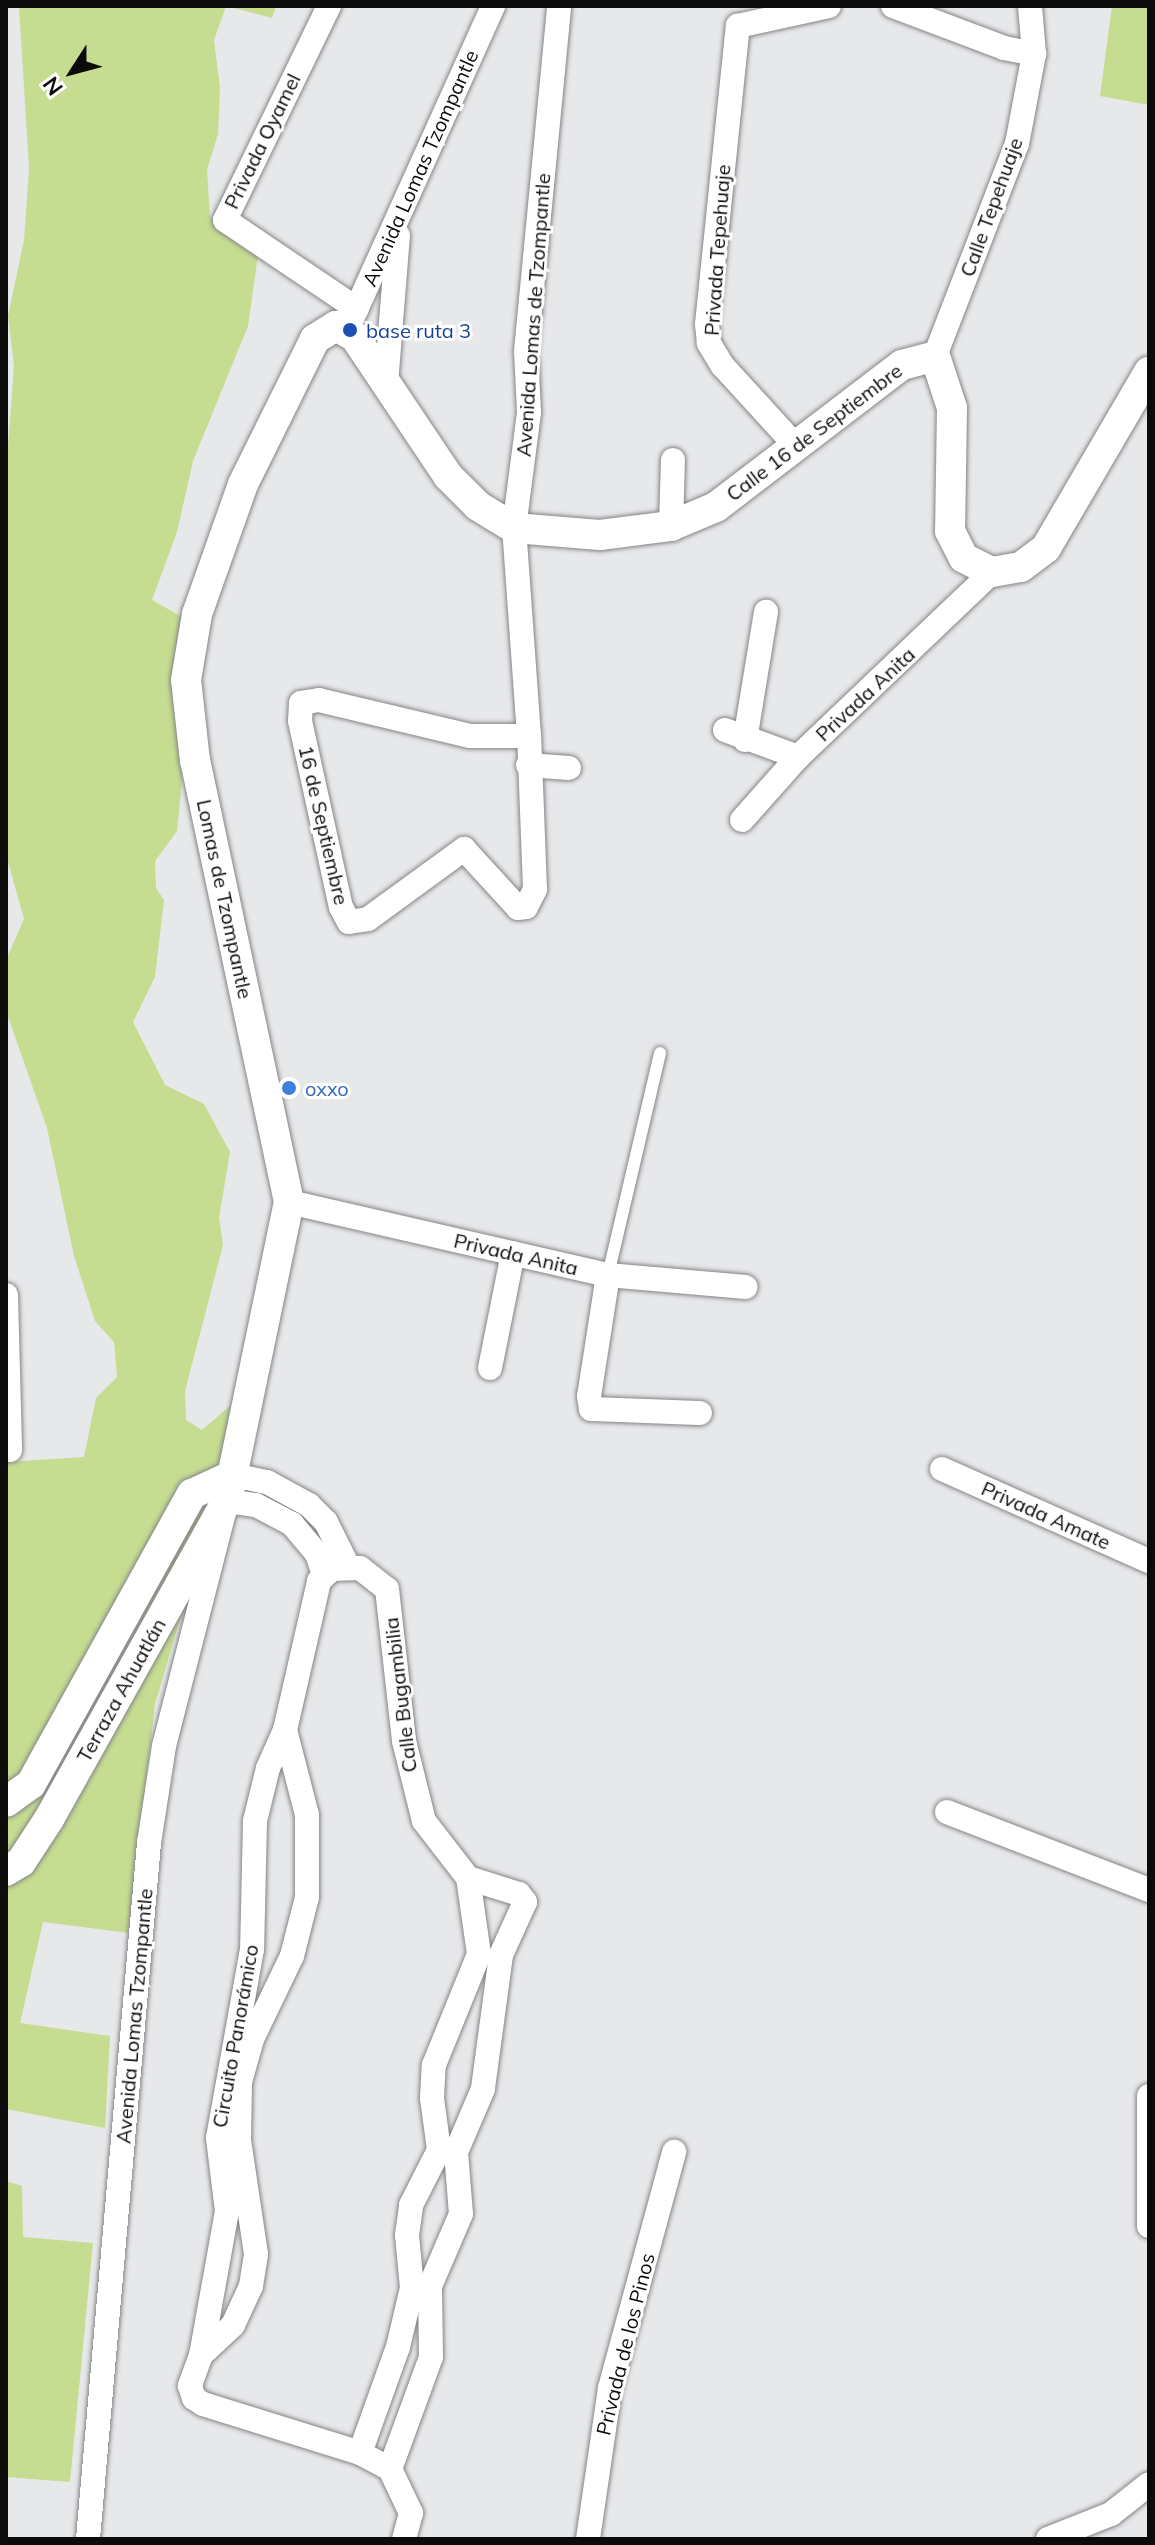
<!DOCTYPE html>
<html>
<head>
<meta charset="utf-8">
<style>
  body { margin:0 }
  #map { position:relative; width:1155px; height:2545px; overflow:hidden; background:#e7e8ea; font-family:Mulish,sans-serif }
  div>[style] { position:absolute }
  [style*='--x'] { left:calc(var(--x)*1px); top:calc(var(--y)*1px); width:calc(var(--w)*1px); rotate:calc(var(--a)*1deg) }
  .green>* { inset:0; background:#c5dc91 }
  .roads { filter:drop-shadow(0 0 2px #848587) drop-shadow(0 0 2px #848587) }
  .service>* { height:12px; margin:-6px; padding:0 6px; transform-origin:6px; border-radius:6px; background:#fff }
  .minor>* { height:24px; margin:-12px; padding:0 12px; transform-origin:12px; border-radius:12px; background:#fff }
  .tertiary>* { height:30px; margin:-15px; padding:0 15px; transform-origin:15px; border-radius:15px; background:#fff }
  .dots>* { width:22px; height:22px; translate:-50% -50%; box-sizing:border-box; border:4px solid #fff; border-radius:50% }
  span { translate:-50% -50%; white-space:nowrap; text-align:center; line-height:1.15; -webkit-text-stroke:6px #fff; paint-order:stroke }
  .street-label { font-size:20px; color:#0b0b0c }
  .transit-label { font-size:20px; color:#164399 }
  .left { translate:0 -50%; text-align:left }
  .shop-label { font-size:20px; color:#366cbe }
  .frame { position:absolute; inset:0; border:8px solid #0b0b0c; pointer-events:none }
  .north { position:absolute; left:32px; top:32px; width:80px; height:80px; -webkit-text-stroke:6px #fff; paint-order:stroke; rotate:234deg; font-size:22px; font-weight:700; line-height:32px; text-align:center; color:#0b0b0c }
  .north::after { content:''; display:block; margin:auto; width:28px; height:36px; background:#0b0b0c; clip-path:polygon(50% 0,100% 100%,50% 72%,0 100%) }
</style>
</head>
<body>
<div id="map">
  <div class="green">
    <i style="clip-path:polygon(19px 6px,276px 6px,272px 18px,226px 6px,214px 40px,220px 88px,218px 134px,207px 170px,210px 217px,258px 255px,248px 326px,193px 461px,177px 532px,152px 600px,189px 621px,185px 751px,177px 831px,155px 861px,156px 888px,164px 900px,155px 977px,133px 1022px,165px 1085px,204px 1104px,230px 1152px,219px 1218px,223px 1245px,185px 1391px,186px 1420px,202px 1430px,239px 1398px,234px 1438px,155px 1704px,129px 1933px,43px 1922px,20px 2023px,110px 2036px,105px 2128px,6px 2109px,6px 1462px,84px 1457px,96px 1398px,117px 1377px,114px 1342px,95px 1321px,74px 1256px,47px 1128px,6px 1011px,6px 960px,24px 919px,6px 855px,6px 473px,14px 366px,8px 316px,24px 240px,29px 168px)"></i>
    <i style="clip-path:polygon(1112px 6px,1149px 6px,1149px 105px,1100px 96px)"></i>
    <i style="clip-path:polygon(6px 2181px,22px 2186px,23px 2237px,93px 2243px,70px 2482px,6px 2477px)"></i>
  </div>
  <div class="roads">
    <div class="service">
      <i style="--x:608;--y:1275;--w:228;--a:-76.8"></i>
    </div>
    <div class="minor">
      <i style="--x:329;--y:6;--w:238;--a:115.9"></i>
      <i style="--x:225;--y:220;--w:159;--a:34"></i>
      <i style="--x:893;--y:6;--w:119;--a:20.7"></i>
      <i style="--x:1004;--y:48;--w:31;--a:11"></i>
      <i style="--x:351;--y:321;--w:346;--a:-65.7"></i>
      <i style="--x:935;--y:356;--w:227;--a:-68.9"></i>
      <i style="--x:1017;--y:144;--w:92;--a:-79.3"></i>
      <i style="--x:1034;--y:54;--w:48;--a:-94.8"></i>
      <i style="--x:386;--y:384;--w:149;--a:-85.4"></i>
      <i style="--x:795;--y:445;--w:108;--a:-132.4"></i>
      <i style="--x:722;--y:365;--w:26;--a:-121"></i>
      <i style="--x:709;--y:343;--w:19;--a:-96"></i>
      <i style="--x:707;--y:324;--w:300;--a:-84.1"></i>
      <i style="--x:738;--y:26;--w:93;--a:-12.4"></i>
      <i style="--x:671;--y:526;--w:66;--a:-88.3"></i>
      <i style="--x:725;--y:730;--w:78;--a:20.3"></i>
      <i style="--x:529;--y:736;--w:59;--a:180"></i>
      <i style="--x:470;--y:736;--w:155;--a:-166.6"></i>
      <i style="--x:319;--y:700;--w:18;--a:171"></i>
      <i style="--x:301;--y:703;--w:18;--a:93"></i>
      <i style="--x:300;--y:721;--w:190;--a:77.6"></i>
      <i style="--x:341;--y:907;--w:17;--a:62"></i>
      <i style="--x:349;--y:922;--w:19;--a:-9"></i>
      <i style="--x:368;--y:919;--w:119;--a:-36.1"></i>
      <i style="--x:464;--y:849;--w:80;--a:47.5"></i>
      <i style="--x:518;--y:908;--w:8;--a:-7"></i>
      <i style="--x:526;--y:907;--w:20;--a:-63"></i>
      <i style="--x:535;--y:889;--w:153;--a:-92.2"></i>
      <i style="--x:529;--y:736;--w:209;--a:-94.1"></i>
      <i style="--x:514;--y:528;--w:117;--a:-82.6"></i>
      <i style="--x:529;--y:412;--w:61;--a:-92.8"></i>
      <i style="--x:526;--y:351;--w:347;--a:-84.5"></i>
      <i style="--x:745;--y:740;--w:130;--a:-80.7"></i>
      <i style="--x:528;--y:765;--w:41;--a:4.2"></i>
      <i style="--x:742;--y:820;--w:84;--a:-48.4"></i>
      <i style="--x:798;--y:757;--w:268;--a:-43.6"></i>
      <i style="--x:289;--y:1202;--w:327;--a:12.9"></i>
      <i style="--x:608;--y:1275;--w:138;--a:5"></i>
      <i style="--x:608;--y:1275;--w:122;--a:98.9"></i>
      <i style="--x:589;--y:1396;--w:13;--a:81"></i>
      <i style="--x:591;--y:1409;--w:109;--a:2.1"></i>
      <i style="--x:6;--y:1295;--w:155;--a:88.5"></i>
      <i style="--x:490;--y:1368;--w:117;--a:-78.7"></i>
      <i style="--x:942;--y:1469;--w:227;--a:24"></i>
      <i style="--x:233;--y:1475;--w:35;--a:12"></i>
      <i style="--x:267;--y:1482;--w:48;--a:28.7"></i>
      <i style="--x:309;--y:1505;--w:24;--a:45"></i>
      <i style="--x:326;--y:1522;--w:49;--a:63.4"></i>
      <i style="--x:285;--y:1730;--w:42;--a:114.1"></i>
      <i style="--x:268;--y:1768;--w:55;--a:103.8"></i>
      <i style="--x:255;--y:1821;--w:128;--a:91.3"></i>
      <i style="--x:252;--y:1949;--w:192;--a:100.2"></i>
      <i style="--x:218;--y:2138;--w:74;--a:83"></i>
      <i style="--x:227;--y:2211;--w:146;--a:100.2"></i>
      <i style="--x:201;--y:2355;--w:33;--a:110"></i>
      <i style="--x:190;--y:2386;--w:13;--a:72"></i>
      <i style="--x:194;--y:2398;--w:11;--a:34"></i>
      <i style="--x:203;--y:2404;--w:164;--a:17.3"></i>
      <i style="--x:360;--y:2453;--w:34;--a:28"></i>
      <i style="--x:947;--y:1812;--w:217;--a:21.1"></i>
      <i style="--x:1149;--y:2096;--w:130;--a:90"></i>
      <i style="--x:201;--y:2355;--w:44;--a:-43.2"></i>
      <i style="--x:233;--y:2325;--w:43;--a:-65.2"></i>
      <i style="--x:251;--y:2286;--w:32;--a:-81"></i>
      <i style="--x:256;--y:2254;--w:115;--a:-98.5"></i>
      <i style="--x:239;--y:2140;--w:58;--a:-89"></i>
      <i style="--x:240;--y:2082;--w:45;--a:-74.4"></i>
      <i style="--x:252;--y:2039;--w:92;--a:-64.3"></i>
      <i style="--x:292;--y:1956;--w:61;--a:-75.7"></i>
      <i style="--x:307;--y:1897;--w:82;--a:-90"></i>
      <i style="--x:307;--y:1815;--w:88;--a:-104.5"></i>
      <i style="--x:285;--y:1730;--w:153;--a:-77.1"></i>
      <i style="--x:319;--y:1581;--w:18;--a:-43"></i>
      <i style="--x:332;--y:1569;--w:28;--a:-2"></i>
      <i style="--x:360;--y:1568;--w:34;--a:38"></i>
      <i style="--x:387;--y:1589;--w:153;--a:83.6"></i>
      <i style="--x:404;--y:1741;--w:82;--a:76"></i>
      <i style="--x:424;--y:1821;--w:72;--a:52.3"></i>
      <i style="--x:468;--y:1878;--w:53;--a:17.4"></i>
      <i style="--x:519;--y:1894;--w:10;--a:53"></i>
      <i style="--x:525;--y:1902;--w:58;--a:114.4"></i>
      <i style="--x:501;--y:1955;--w:135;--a:97.7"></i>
      <i style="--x:483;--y:2089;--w:69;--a:113.2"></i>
      <i style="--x:456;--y:2152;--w:62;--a:85.4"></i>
      <i style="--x:461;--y:2214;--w:78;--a:113.3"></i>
      <i style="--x:430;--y:2286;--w:71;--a:89.2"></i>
      <i style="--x:431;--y:2357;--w:119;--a:110.1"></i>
      <i style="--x:360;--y:2453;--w:113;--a:-70.3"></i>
      <i style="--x:398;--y:2347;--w:61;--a:-76.7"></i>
      <i style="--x:412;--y:2288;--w:53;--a:-95.4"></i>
      <i style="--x:407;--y:2235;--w:30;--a:-82"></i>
      <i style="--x:411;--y:2205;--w:62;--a:-63"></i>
      <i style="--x:439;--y:2150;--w:52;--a:-97.7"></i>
      <i style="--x:432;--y:2098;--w:33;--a:-87"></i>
      <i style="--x:434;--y:2065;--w:120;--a:-67.9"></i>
      <i style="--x:479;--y:1954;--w:77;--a:-98.2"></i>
      <i style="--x:390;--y:2469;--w:49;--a:64.5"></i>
      <i style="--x:411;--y:2513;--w:27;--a:105"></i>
      <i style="--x:88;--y:2539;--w:699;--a:-84.99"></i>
      <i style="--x:149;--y:1843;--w:98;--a:-81.2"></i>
      <i style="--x:164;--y:1746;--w:253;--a:-75.6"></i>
      <i style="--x:227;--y:1501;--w:29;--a:8"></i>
      <i style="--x:256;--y:1505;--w:41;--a:27.8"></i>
      <i style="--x:292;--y:1524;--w:39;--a:50"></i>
      <i style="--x:317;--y:1554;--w:21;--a:71"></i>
      <i style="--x:588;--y:2539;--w:153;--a:-81.7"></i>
      <i style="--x:610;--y:2388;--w:245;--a:-74.8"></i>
      <i style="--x:1048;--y:2539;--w:68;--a:-21.6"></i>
      <i style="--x:1111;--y:2514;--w:48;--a:-38.3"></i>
    </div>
    <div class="tertiary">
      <i style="--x:6;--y:1802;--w:31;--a:-36"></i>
      <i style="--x:31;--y:1784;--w:332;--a:-61"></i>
      <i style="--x:192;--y:1494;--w:45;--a:-24.9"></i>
      <i style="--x:6;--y:1871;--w:17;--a:-31"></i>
      <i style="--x:21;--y:1862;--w:51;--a:-56.9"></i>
      <i style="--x:49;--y:1819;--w:364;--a:-60.8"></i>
      <i style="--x:227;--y:1501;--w:305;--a:-78.3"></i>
      <i style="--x:289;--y:1202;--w:451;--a:-102"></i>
      <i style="--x:195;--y:761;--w:81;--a:-96.3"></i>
      <i style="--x:186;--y:680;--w:67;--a:-80.5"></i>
      <i style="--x:197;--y:614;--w:138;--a:-70.5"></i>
      <i style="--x:243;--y:484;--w:162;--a:-63.6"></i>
      <i style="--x:315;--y:339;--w:25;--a:-32"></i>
      <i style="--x:336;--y:326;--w:22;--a:30"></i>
      <i style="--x:355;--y:337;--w:167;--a:56.2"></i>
      <i style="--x:448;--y:476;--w:42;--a:45"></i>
      <i style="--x:478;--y:506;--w:42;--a:31.4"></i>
      <i style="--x:514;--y:528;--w:86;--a:4.7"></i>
      <i style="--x:600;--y:535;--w:72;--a:-7.2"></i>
      <i style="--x:671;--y:526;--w:49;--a:-22.9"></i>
      <i style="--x:716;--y:507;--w:234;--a:-37.4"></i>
      <i style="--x:902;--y:365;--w:34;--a:-15"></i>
      <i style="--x:935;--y:356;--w:55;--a:71.9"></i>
      <i style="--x:952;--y:408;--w:123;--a:90.9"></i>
      <i style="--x:950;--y:531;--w:30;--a:63"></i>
      <i style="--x:964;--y:558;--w:31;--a:27"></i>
      <i style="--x:992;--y:572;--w:29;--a:-10"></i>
      <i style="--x:1021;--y:567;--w:31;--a:-37"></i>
      <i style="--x:1046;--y:548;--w:204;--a:-59.7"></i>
    </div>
  </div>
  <div class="dots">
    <i style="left:350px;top:330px;background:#1a4fb4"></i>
    <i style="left:289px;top:1088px;background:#3f7fe0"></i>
  </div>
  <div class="street-label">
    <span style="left:262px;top:141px;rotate:-64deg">Privada Oyamel</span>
    <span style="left:420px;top:168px;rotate:-66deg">Avenida Lomas Tzompantle</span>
    <span style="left:991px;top:207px;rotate:-70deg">Calle Tepehuaje</span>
    <span style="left:717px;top:250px;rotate:-86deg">Privada Tepehuaje</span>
    <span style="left:533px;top:315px;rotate:-86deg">Avenida Lomas de Tzompantle</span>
    <span style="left:814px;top:432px;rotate:-37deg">Calle 16 de Septiembre</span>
    <span style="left:865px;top:694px;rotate:-43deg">Privada Anita</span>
    <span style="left:324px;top:825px;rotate:77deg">16 de Septiembre</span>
    <span style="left:225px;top:899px;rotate:78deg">Lomas de Tzompantle</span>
    <span style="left:516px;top:1254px;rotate:13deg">Privada Anita</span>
    <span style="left:1046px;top:1515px;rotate:24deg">Privada Amate</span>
    <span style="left:121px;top:1690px;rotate:-61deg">Terraza Ahuatlán</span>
    <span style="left:400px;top:1695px;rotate:-97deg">Calle Bugambilia</span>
    <span style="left:134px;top:2016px;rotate:-85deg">Avenida Lomas Tzompantle</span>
    <span style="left:235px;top:2036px;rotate:-80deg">Circuito Panorámico</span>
    <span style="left:625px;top:2344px;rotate:-76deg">Privada de los Pinos</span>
  </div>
  <div class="transit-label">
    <span class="left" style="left:366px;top:330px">base ruta 3</span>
  </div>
  <div class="shop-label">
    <span class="left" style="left:305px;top:1088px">oxxo</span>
  </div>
  <div class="frame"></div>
  <div class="north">N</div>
</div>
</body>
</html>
